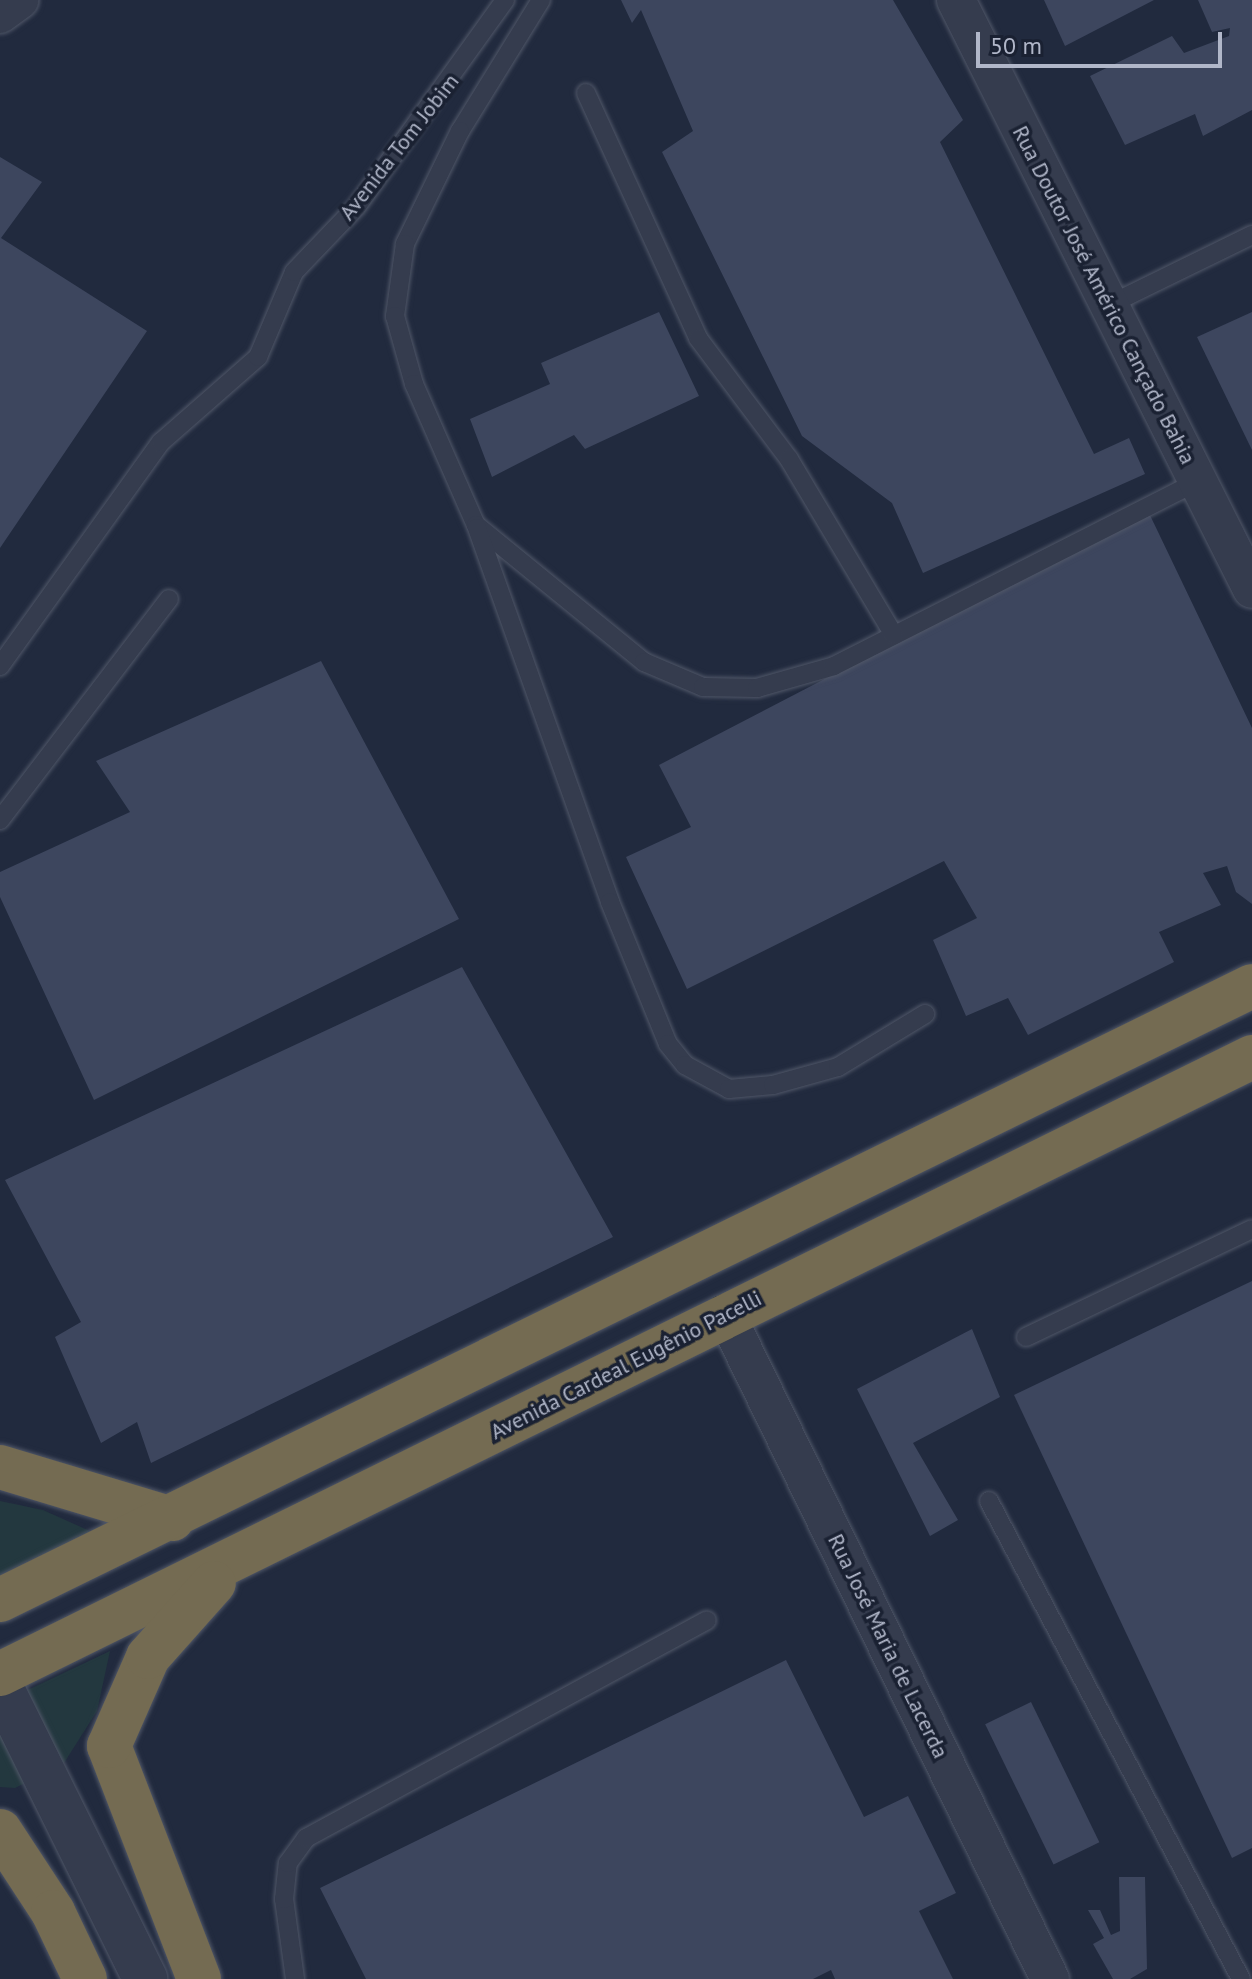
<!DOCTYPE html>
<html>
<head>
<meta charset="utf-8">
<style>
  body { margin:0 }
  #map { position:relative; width:1252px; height:1979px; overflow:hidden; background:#212a3e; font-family:"PT Sans",sans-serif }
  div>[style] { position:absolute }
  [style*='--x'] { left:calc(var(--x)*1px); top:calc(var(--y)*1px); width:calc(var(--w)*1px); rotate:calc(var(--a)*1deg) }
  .green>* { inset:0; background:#23383f }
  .building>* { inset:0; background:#3d465e; transform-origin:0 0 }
  .roads { filter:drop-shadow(0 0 2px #505768) drop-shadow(0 0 2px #505768) }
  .service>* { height:18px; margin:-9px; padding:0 9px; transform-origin:9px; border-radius:9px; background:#353c4e }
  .minor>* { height:38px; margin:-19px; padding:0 19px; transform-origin:19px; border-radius:19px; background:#353c4e }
  .tertiary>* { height:44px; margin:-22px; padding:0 22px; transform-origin:22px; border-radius:22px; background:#353c4e }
  .motorway>* { height:44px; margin:-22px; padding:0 22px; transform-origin:22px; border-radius:22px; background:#746b52 }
  span { translate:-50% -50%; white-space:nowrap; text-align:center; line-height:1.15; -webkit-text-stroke:7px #1a2132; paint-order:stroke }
  .street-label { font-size:22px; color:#b1b7c9 }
  .scale { position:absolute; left:976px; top:32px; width:246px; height:36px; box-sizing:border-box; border:4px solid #b1b7c9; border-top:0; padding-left:10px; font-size:24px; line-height:28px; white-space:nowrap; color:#b1b7c9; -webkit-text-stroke:6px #1a2132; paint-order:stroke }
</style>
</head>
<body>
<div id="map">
  <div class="green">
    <i style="clip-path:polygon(0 1501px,43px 1510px,92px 1532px,0 1575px)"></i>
    <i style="clip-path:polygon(110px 1651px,97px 1711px,64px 1763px,15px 1788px,0 1787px,0 1703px)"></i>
  </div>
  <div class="building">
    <i style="clip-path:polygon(621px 0,893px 0,963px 120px,940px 142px,1094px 454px,1129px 438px,1145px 474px,923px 573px,892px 503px,802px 436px,662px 152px,693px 131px,641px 10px,632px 23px)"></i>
    <i style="clip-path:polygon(1044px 0,1154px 0,1065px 46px)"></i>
    <i style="clip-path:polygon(1198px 0,1252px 0,1252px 110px,1203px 136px,1195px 114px,1125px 145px,1090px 76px,1172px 36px,1184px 53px,1229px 36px,1230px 28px,1212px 32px)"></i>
    <i style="clip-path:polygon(0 157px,42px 182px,1px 238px,147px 331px,0 548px)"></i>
    <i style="clip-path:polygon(659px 312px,699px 396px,585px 449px,574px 435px,492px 477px,470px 419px,550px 384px,541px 363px)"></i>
    <i style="clip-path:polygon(1252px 312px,1252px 450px,1197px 337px)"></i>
    <i style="clip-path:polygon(1148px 511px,1252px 728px,1252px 904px,1236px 892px,1227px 866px,1203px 873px,1221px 905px,1159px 932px,1174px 962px,1028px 1035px,1008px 998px,966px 1016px,933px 940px,977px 918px,944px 861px,687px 989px,626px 857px,691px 827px,659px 765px)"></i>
    <i style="clip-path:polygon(321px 661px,459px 919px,94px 1100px,0 897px,0 872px,130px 812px,96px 761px)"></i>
    <i style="clip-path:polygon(462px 967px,613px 1237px,151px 1463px,137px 1422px,101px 1443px,55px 1337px,81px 1322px,5px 1180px)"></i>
    <i style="clip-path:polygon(1252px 1281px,1252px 1848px,1232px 1858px,1014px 1395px)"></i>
    <i style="clip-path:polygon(972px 1329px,1000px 1397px,913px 1443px,958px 1520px,930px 1536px,857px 1389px)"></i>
    <i style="clip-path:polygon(786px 1660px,864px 1817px,908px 1796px,956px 1893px,919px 1911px,953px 1979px,835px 1979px,831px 1970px,813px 1979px,366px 1979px,320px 1888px)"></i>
    <i style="left:1031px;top:1702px;width:156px;height:51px;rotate:64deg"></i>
    <i style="clip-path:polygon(1119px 1877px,1145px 1877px,1147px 1969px,1130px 1979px,1113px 1979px,1093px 1944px,1104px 1938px,1088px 1910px,1100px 1910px,1111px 1935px,1120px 1931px)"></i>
  </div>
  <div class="roads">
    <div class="service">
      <i style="--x:541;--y:0;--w:154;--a:121.7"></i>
      <i style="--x:460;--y:131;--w:126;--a:116"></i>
      <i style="--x:405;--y:244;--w:73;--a:97.9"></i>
      <i style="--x:395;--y:316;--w:71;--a:74.4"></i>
      <i style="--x:414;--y:384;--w:154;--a:66.3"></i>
      <i style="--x:476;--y:525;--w:217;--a:39.2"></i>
      <i style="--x:644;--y:662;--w:64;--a:23"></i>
      <i style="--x:703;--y:687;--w:54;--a:1.1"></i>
      <i style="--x:757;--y:688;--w:80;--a:-15.9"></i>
      <i style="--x:834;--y:666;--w:408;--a:-26.9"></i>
      <i style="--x:586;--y:93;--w:269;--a:65.4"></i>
      <i style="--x:698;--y:338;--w:151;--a:53.1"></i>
      <i style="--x:789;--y:459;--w:205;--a:59.2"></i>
      <i style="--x:1109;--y:305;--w:159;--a:-26.1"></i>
      <i style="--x:477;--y:528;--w:397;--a:70.4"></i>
      <i style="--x:610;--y:902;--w:153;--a:67.8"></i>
      <i style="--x:668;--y:1044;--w:27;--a:51"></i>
      <i style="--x:685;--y:1065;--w:50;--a:28.6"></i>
      <i style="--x:729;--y:1089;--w:44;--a:-5.2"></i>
      <i style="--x:773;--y:1085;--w:67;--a:-15.5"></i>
      <i style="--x:838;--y:1067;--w:102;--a:-31.3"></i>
      <i style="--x:0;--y:666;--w:276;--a:-54.3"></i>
      <i style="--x:161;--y:442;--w:129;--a:-41.2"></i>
      <i style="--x:258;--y:357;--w:92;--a:-67"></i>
      <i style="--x:294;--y:272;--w:91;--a:-46.3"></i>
      <i style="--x:357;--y:206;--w:254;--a:-54.3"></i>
      <i style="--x:0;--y:820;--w:278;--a:-52.6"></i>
      <i style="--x:1026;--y:1337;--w:250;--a:-25.5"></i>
      <i style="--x:989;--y:1501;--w:540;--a:62.2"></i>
      <i style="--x:295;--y:1979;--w:81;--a:-97.8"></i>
      <i style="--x:284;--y:1899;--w:36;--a:-84"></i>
      <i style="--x:288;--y:1863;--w:31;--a:-54"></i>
      <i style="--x:306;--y:1838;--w:456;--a:-28.5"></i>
    </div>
    <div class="minor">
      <i style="--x:956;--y:0;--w:659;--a:63.32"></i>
      <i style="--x:0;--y:14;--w:24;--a:-36"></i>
      <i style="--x:725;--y:1313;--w:741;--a:63.99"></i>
    </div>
    <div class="tertiary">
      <i style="--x:0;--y:1685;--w:328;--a:63.7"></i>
    </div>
    <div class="motorway">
      <i style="--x:0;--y:1467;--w:180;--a:16.8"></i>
      <i style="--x:0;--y:1600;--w:1394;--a:-26.12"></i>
      <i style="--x:0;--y:1674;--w:1396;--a:-26.23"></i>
      <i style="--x:0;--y:1831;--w:97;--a:56.8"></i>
      <i style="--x:53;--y:1912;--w:74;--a:64.5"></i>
      <i style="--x:199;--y:1979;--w:250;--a:-111.1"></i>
      <i style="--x:109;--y:1746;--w:97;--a:-66.3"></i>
      <i style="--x:148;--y:1657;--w:99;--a:-48.3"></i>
    </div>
  </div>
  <div class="street-label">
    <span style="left:399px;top:147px;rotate:-52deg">Avenida Tom Jobim</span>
    <span style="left:1104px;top:295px;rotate:63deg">Rua Doutor José Américo Cançado Bahia</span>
    <span style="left:626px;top:1365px;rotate:-27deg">Avenida Cardeal Eugênio Pacelli</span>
    <span style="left:888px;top:1646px;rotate:64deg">Rua José Maria de Lacerda</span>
  </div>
  <div class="scale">50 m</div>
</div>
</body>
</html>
